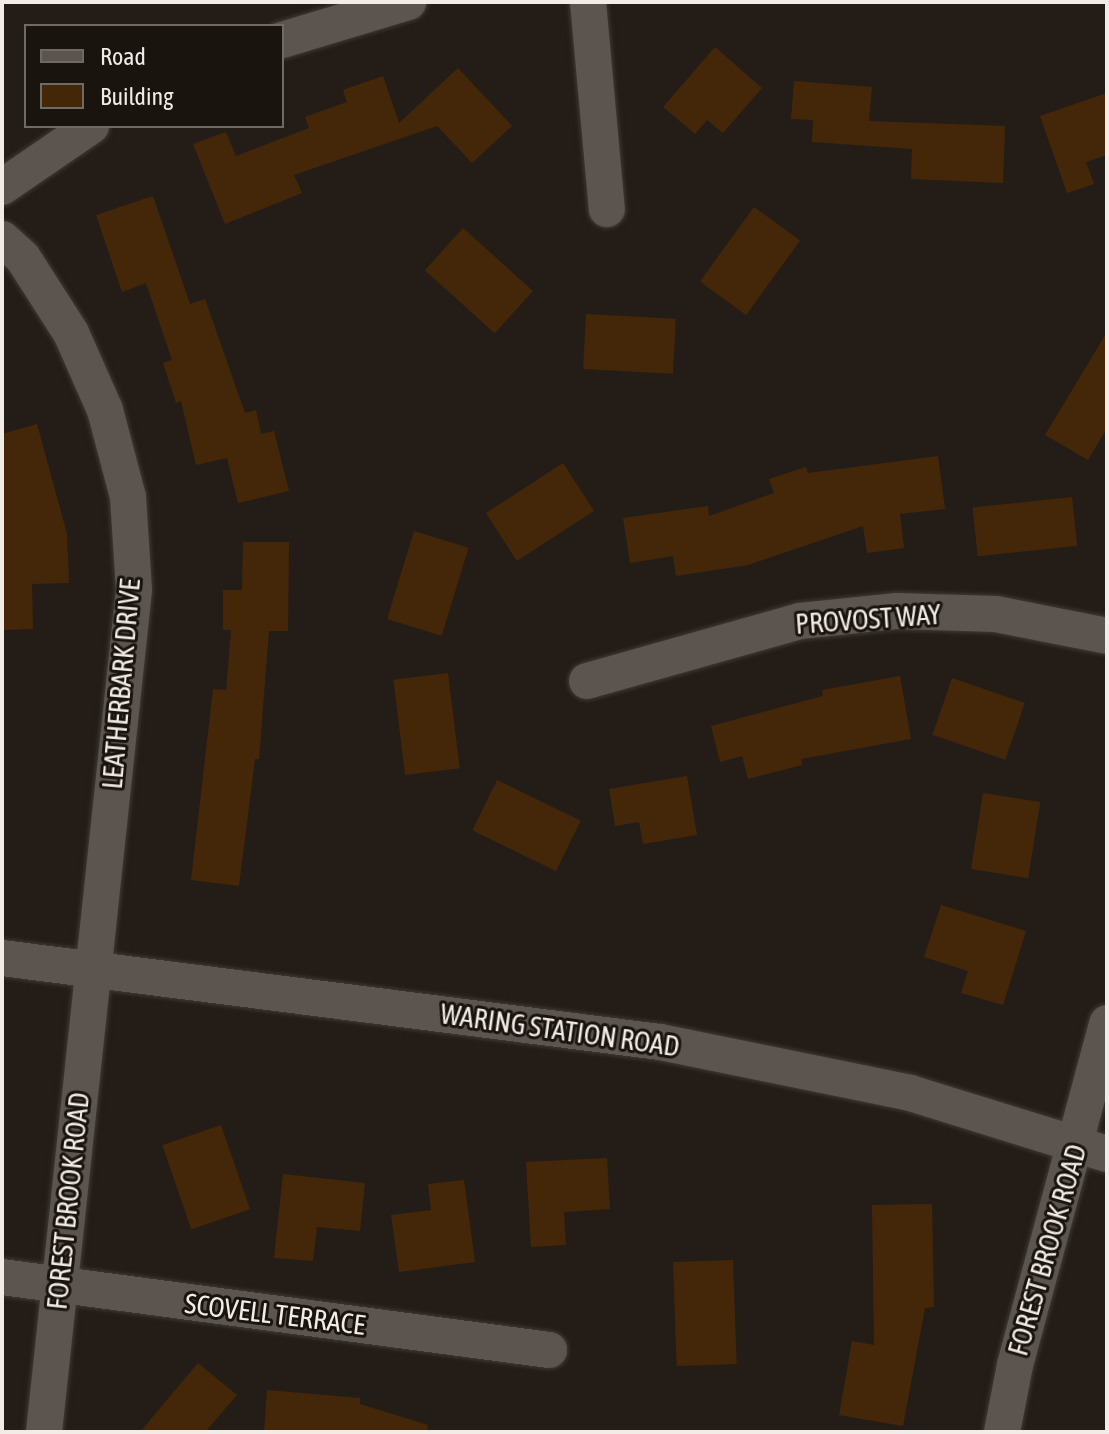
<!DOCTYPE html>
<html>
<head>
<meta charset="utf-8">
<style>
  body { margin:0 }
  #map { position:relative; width:1109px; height:1434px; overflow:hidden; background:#241d17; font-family:"Asap Condensed",sans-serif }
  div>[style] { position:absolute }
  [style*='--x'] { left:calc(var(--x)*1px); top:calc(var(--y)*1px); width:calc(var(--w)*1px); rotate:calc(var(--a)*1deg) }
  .building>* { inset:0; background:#442709; transform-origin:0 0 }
  .roads { filter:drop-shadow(0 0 2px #3f3936) drop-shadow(0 0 2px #3f3936) }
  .minor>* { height:36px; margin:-18px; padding:0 18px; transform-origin:18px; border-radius:18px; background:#5c544e }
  span { translate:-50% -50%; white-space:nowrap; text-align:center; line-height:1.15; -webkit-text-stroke:6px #1a140e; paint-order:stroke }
  .street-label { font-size:28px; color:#f1ece8 }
  .frame { position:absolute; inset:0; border:4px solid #f1ece8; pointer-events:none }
  .legend { position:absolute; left:24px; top:24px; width:260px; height:104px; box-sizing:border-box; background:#1a140e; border:2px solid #706a65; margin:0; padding:10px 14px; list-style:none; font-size:24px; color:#f1ece8 }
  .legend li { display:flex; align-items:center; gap:16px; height:40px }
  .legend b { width:40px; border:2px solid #706a65 }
</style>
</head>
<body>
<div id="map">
  <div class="building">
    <i style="clip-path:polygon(715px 47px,762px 88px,723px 133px,707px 120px,695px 134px,663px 107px)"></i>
    <i style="clip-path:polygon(458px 68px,512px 126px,472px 163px,437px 126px,294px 175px,302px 193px,225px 224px,193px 144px,226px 132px,236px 156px,309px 128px,305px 117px,347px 102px,343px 90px,383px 76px,399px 123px)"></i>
    <i style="clip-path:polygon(794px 81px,872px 87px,869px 121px,1005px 126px,1003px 183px,911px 179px,912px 149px,812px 142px,813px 120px,791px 119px)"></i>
    <i style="clip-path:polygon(1107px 93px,1107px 155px,1086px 162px,1094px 184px,1067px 193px,1040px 116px)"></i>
    <i style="clip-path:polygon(153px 196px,190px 304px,205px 299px,245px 413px,256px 410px,261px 434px,274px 431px,289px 491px,238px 503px,227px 458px,196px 465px,181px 401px,176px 403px,163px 363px,172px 360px,146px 283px,122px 292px,96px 215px)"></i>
    <i style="left:754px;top:207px;width:57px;height:92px;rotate:36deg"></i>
    <i style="left:463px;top:228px;width:94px;height:57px;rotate:42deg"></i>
    <i style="left:586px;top:314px;width:90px;height:55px;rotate:3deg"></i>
    <i style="clip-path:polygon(1107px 332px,1107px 428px,1088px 460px,1045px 435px)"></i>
    <i style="clip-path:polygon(37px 424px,67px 534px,69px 583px,32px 584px,33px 629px,2px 630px,2px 434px)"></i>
    <i style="clip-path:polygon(938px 456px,945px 509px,900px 514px,904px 548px,867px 553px,863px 526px,748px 565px,676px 576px,673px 556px,630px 563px,623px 518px,708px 506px,709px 516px,774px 493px,769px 479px,806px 467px,808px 473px)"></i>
    <i style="left:563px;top:463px;width:57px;height:92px;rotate:57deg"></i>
    <i style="left:1072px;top:497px;width:49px;height:100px;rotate:84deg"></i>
    <i style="left:414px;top:531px;width:57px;height:92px;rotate:17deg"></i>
    <i style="clip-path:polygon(243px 542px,289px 542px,288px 631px,269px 631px,259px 759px,255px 759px,239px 886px,191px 880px,213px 689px,226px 690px,231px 630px,223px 630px,223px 590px,242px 590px)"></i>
    <i style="left:448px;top:673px;width:96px;height:55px;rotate:83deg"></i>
    <i style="clip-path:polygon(900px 676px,911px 739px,801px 759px,802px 765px,748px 779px,742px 756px,720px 762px,711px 726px,823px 696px,822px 690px)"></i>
    <i style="left:952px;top:678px;width:77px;height:60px;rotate:19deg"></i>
    <i style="clip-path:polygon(687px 776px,697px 835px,643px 844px,639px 822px,615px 826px,609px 789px)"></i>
    <i style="left:497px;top:780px;width:93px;height:56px;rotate:26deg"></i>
    <i style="left:983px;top:793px;width:58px;height:77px;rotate:9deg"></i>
    <i style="clip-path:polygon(941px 905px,1026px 931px,1003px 1005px,961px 993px,968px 971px,924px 957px)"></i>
    <i style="left:221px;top:1125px;width:89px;height:62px;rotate:71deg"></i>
    <i style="clip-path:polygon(607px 1158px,610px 1209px,564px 1212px,566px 1245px,531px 1247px,526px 1162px)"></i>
    <i style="clip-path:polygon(283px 1174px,365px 1183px,360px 1231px,317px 1227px,313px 1261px,274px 1258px)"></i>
    <i style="clip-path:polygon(464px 1180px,475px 1262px,399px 1272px,391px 1215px,431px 1210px,428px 1184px)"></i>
    <i style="clip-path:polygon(932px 1204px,934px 1307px,925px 1308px,903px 1426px,839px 1415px,852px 1341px,874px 1345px,872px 1205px)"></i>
    <i style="left:733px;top:1260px;width:104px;height:60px;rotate:88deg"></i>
    <i style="clip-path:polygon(198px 1363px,237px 1395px,205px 1432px,140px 1432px)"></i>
    <i style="clip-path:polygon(267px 1390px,360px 1398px,360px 1404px,428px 1425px,427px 1432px,264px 1432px)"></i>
  </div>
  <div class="roads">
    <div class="minor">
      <i style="--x:588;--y:2;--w:208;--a:84.8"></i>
      <i style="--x:282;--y:40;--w:132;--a:-16.8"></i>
      <i style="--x:2;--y:187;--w:108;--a:-34.4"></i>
      <i style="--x:2;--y:239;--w:28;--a:42"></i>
      <i style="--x:23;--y:258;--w:89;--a:57.4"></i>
      <i style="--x:71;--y:333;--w:84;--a:66.2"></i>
      <i style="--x:105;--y:410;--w:90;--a:75.2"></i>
      <i style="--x:128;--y:497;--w:93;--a:86.3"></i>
      <i style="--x:134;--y:590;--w:847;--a:96.1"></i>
      <i style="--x:587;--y:681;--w:221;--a:-15.7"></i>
      <i style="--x:800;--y:621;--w:98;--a:-5.9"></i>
      <i style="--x:897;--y:611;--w:99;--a:1.7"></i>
      <i style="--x:996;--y:614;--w:113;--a:11.2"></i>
      <i style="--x:2;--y:958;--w:663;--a:7.28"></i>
      <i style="--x:660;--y:1042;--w:255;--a:11.5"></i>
      <i style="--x:910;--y:1093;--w:206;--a:17.2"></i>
      <i style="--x:2;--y:1277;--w:552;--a:7.6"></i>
      <i style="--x:1002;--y:1432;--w:68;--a:-79"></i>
      <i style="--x:1015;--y:1365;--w:354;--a:-74.9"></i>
    </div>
  </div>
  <div class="street-label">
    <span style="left:868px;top:619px;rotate:-4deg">PROVOST WAY</span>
    <span style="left:121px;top:684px;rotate:-85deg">LEATHERBARK DRIVE</span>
    <span style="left:560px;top:1030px;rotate:8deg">WARING STATION ROAD</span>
    <span style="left:68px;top:1201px;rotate:-84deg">FOREST BROOK ROAD</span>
    <span style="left:1047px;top:1250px;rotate:-74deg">FOREST BROOK ROAD</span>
    <span style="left:275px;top:1314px;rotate:7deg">SCOVELL TERRACE</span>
  </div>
  <div class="frame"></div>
  <ul class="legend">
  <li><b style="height:10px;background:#5c544e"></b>Road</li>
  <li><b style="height:22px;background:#442709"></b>Building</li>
  </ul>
</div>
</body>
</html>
